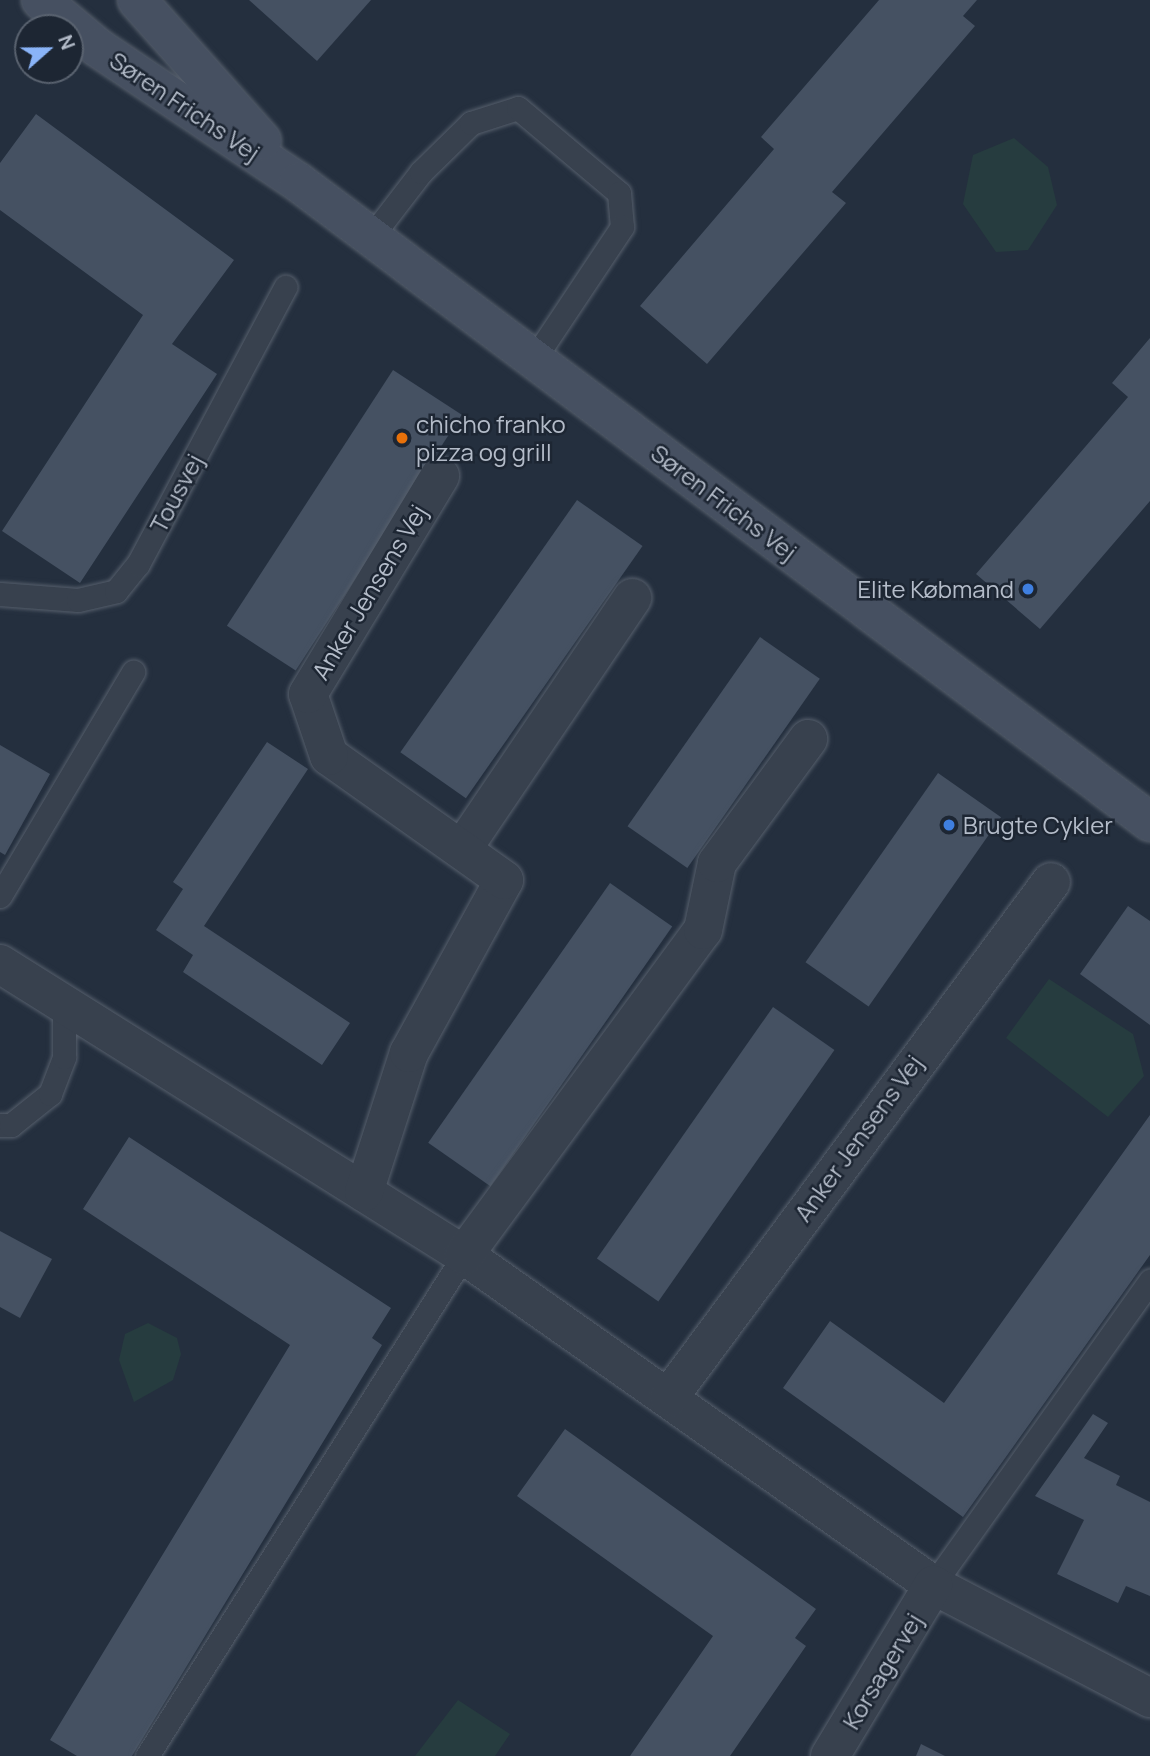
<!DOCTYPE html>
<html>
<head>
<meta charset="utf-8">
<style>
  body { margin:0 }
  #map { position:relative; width:1150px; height:1756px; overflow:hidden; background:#242f3e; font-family:Manrope,sans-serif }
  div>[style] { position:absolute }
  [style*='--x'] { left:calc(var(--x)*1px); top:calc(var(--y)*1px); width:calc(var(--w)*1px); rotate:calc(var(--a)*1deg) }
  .green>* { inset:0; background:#263c3f }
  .building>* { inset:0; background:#455162; transform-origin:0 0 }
  .roads { filter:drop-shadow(0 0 2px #565f6c) drop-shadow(0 0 2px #565f6c) }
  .lane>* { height:23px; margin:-11.5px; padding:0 11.5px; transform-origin:11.5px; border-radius:11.5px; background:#38414e }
  .street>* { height:38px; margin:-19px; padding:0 19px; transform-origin:19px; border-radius:19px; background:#38414e }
  .secondary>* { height:38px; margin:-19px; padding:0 19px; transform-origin:19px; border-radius:19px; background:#465061 }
  .dots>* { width:19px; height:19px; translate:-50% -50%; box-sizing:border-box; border:4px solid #1d2633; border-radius:50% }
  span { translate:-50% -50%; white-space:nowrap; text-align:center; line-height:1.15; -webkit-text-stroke:5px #1d2633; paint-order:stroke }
  .street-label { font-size:24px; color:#b4bcc9 }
  .poi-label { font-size:24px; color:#b4bcc9 }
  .left { translate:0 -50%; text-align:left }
  .right { translate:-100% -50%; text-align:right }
  .north { position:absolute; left:14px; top:14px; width:70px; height:70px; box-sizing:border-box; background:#1d2633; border:2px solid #59626f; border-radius:50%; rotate:69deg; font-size:19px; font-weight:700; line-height:28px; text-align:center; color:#b4bcc9 }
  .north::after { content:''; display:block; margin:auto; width:24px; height:32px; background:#8ab4f8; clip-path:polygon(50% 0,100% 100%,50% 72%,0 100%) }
</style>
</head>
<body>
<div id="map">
  <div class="green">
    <i style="clip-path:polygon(1014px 138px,1048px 167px,1057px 205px,1028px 250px,996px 252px,963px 204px,973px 155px)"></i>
    <i style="clip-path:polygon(1049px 979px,1133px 1034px,1144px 1076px,1108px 1117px,1006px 1038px)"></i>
    <i style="clip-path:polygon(148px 1323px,177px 1338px,181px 1354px,173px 1380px,134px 1402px,119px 1360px,125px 1334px)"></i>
    <i style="clip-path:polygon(458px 1700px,510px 1734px,495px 1756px,415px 1756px)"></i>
  </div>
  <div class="building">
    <i style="clip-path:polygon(249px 0,371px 0,317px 61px)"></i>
    <i style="clip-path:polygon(879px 0,977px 0,963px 16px,975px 26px,832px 192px,846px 203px,707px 364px,640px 306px,774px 149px,761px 137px)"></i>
    <i style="clip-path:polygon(36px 114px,234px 260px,172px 344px,217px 374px,80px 583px,2px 531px,143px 315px,0 210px,0 163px)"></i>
    <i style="clip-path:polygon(1150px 338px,1150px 501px,1040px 629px,976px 574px,1128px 397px,1112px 383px)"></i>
    <i style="left:393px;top:370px;width:82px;height:305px;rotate:33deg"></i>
    <i style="left:577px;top:500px;width:80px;height:308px;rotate:35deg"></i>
    <i style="left:760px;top:637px;width:73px;height:231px;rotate:35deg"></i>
    <i style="clip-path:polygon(267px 742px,308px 769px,204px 926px,350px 1023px,322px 1065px,183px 972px,193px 955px,156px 930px,183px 889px,173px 882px)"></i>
    <i style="clip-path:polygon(0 745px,50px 774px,5px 855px,0 852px)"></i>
    <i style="left:938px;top:773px;width:77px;height:231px;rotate:35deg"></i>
    <i style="left:610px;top:883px;width:76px;height:317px;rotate:35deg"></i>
    <i style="clip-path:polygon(1128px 906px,1150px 921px,1150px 1025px,1080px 974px)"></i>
    <i style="left:773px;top:1007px;width:75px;height:307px;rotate:35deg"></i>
    <i style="clip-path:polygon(1150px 1115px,1150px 1255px,963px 1517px,783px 1388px,830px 1321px,944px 1403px)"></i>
    <i style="clip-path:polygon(129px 1137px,391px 1308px,372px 1338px,382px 1345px,132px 1756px,77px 1756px,50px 1740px,290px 1345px,83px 1209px)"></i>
    <i style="clip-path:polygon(0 1231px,52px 1259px,20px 1318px,0 1307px)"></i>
    <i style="clip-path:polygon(1093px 1414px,1108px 1423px,1084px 1458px,1120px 1476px,1116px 1485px,1150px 1502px,1150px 1596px,1126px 1586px,1118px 1603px,1057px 1574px,1084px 1520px,1035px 1496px)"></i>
    <i style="clip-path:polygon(565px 1429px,816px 1609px,795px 1638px,806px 1646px,730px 1756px,630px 1756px,713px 1636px,517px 1496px)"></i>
    <i style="clip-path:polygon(921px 1744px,945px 1756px,916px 1756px)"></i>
  </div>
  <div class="roads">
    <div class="lane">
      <i style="--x:371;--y:237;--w:82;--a:-52.4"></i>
      <i style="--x:421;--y:172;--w:70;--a:-44.4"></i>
      <i style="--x:471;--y:123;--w:49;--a:-17.7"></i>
      <i style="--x:518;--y:108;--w:132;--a:40.1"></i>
      <i style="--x:619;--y:193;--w:34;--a:85"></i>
      <i style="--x:622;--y:227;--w:159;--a:123.7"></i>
      <i style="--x:0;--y:594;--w:78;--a:4.4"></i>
      <i style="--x:78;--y:600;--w:39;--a:-13"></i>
      <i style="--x:116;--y:591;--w:35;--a:-51"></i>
      <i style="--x:138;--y:564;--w:314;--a:-62"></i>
      <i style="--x:0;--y:896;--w:261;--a:-59.3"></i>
      <i style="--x:0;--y:1125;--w:11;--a:0"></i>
      <i style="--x:11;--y:1125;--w:50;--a:-38.5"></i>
      <i style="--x:50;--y:1094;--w:40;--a:-69"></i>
      <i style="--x:64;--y:1057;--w:53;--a:-90"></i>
      <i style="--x:933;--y:1585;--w:374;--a:-54.5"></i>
      <i style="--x:147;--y:1756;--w:593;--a:-57.68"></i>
    </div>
    <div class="street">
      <i style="--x:463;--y:848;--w:302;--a:-55.9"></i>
      <i style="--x:0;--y:964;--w:548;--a:32.09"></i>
      <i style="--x:464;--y:1255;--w:573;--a:35.13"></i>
      <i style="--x:933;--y:1585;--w:245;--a:27.5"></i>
      <i style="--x:364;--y:1192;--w:146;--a:-72.1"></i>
      <i style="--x:409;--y:1053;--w:197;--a:-61.2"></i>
      <i style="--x:504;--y:880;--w:214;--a:-144.7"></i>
      <i style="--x:329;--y:756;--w:65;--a:-108.7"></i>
      <i style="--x:308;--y:694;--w:255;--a:-58.8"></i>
      <i style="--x:464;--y:1255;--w:403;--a:-53.7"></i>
      <i style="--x:703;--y:930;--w:68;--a:-78.2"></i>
      <i style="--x:717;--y:863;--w:154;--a:-53.7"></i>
      <i style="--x:669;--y:1397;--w:641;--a:-53.43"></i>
      <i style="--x:830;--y:1756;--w:200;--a:-58.9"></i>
    </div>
    <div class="secondary">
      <i style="--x:41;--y:0;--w:73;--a:40"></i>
      <i style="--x:97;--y:47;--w:242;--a:33.9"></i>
      <i style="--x:298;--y:182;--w:1066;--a:36.91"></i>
      <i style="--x:137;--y:0;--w:188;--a:48.4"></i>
    </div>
  </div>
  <div class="dots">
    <i style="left:402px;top:438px;background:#e8710a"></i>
    <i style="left:1028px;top:589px;background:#3f7fe0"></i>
    <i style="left:949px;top:825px;background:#3f7fe0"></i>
  </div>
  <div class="street-label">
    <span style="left:185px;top:106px;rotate:34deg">Søren Frichs Vej</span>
    <span style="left:176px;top:493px;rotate:-62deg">Tousvej</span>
    <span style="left:724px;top:502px;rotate:37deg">Søren Frichs Vej</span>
    <span style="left:369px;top:592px;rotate:-59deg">Anker Jensens Vej</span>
    <span style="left:858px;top:1138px;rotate:-54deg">Anker Jensens Vej</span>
    <span style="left:882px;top:1671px;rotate:-59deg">Korsagervej</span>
  </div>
  <div class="poi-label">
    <span class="left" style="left:416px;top:438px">chicho franko<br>pizza og grill</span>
    <span class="right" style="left:1014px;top:589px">Elite Købmand</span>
    <span class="left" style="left:963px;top:825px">Brugte Cykler</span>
  </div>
  <div class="north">N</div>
</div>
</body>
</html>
